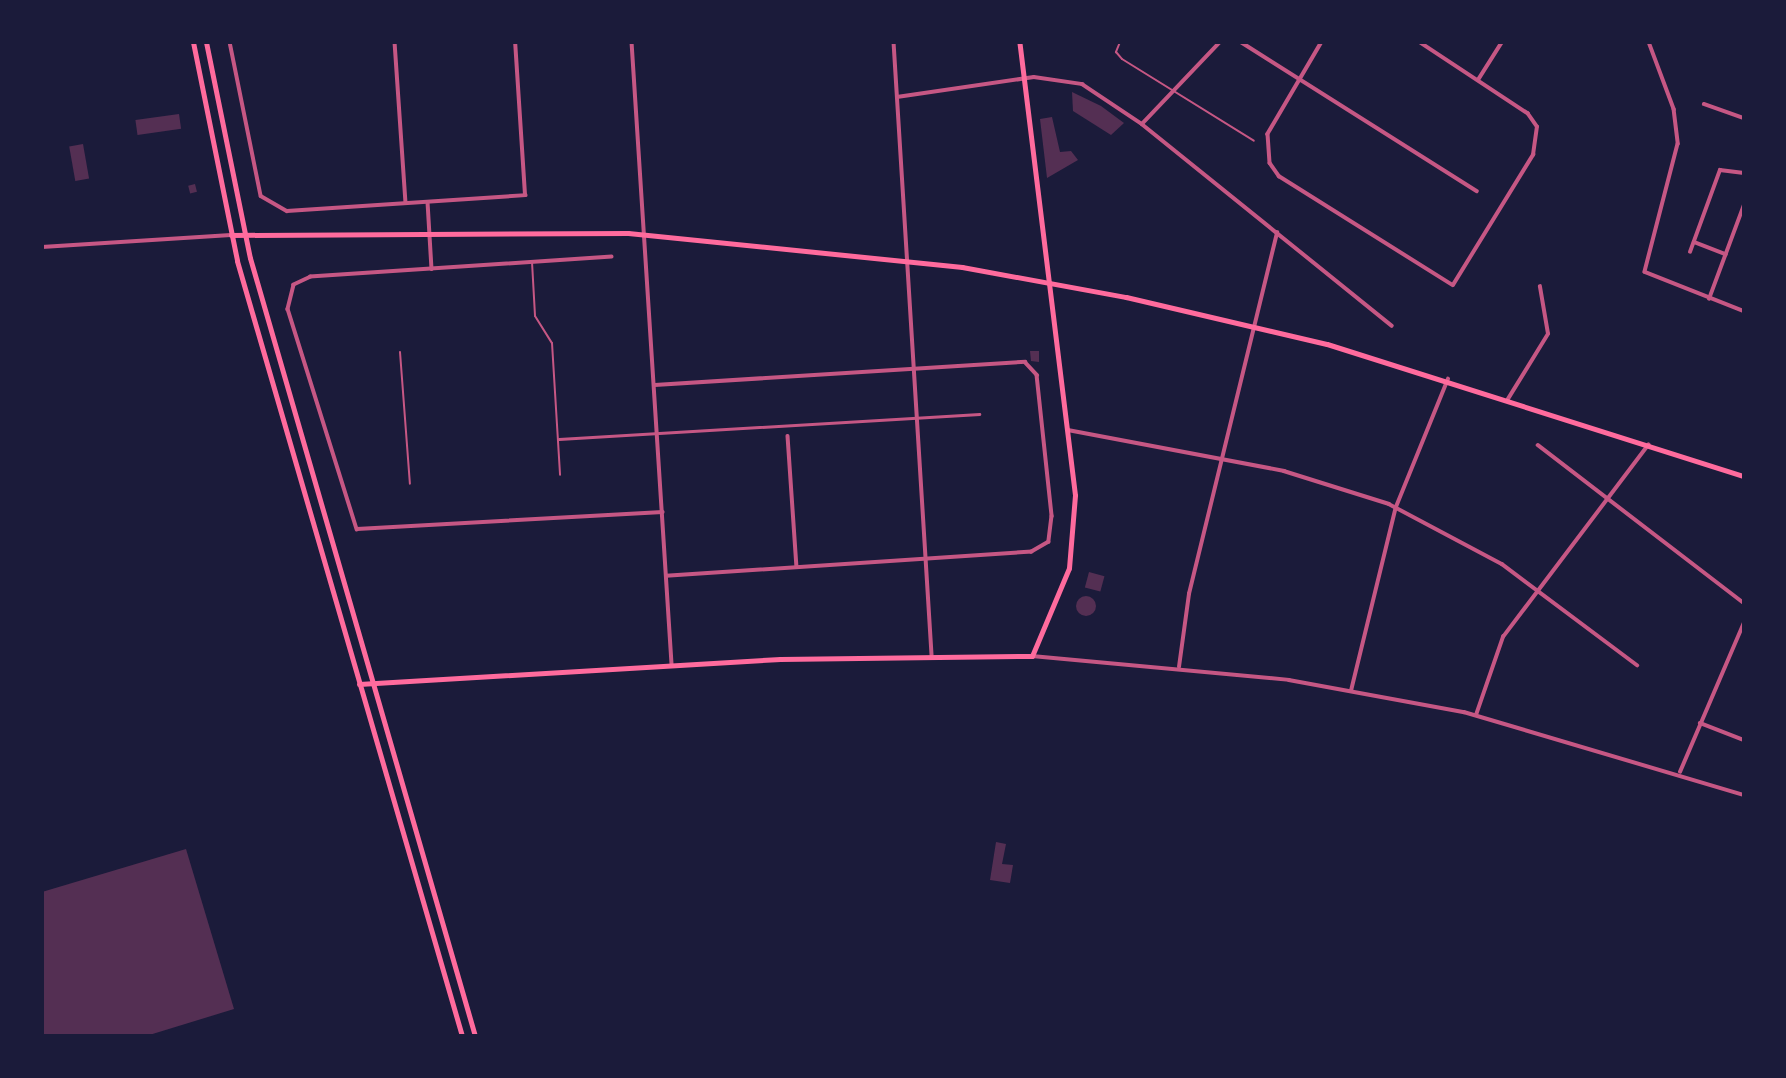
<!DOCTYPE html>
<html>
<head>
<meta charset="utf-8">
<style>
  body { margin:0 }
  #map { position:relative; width:1786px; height:1078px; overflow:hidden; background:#1b1b3a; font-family:Raleway,sans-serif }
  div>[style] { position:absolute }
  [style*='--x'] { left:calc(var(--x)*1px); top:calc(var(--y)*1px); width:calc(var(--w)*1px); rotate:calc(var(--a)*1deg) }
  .building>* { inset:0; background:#542f53; transform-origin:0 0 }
  .round { border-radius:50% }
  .service>* { height:2px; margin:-1px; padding:0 1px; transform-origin:1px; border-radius:1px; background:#c65784 }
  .pedestrian>* { height:2.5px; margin:-1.25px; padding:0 1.25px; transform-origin:1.25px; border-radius:1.25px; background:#c65784 }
  .minor>* { height:3.5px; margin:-1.75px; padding:0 1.75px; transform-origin:1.75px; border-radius:1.75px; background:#c65784 }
  .secondary>* { height:5px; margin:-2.5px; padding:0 2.5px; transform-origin:2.5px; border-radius:2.5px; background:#ff6b9d }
  .primary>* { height:5px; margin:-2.5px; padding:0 2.5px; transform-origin:2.5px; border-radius:2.5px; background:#ff6b9d }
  span { translate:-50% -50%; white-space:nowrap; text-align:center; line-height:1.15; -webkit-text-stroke:7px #1b1b3a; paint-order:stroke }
  .frame { position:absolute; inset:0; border:44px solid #1b1b3a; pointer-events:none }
</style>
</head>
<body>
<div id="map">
  <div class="building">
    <i style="clip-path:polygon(1072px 92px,1101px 106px,1124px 123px,1111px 135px,1073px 111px)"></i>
    <i style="left:179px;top:114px;width:15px;height:44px;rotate:82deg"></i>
    <i style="clip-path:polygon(1052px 117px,1060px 152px,1071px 151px,1078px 160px,1047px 178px,1040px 119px)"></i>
    <i style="left:83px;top:144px;width:35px;height:14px;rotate:80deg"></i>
    <i style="left:195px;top:184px;width:8px;height:7px;rotate:76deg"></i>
    <i style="clip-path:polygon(1030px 351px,1039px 351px,1039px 362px,1031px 361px)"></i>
    <i style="left:1089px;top:572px;width:16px;height:16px;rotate:15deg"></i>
    <i class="round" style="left:1076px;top:596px;width:20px;height:20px"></i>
    <i style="clip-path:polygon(996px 842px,1006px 844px,1002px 864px,1013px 865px,1010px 883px,990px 880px)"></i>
    <i style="clip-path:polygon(186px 849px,234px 1009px,146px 1036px,42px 1036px,42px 892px)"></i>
  </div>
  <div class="service">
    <i style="--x:1120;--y:42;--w:11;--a:112"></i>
    <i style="--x:1116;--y:52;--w:9;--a:49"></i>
    <i style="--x:1122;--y:59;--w:155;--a:31.8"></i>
    <i style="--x:532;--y:262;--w:54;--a:86.8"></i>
    <i style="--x:535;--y:316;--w:32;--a:58"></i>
    <i style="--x:552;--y:343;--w:132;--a:86.5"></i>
    <i style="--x:400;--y:352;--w:132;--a:85.7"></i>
  </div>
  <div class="pedestrian">
    <i style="--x:559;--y:439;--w:421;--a:-3.4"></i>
  </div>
  <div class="minor">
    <i style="--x:230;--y:42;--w:157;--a:78.6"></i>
    <i style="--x:261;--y:196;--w:30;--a:30"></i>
    <i style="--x:287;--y:211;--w:239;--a:-3.8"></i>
    <i style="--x:525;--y:195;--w:153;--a:-93.7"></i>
    <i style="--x:395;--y:42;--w:161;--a:86.1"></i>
    <i style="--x:632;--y:42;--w:623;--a:86.32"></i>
    <i style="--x:894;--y:42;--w:614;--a:86.45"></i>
    <i style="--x:1241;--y:42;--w:279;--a:32.3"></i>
    <i style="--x:1322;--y:42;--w:107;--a:120.4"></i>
    <i style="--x:1268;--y:134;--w:29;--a:86"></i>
    <i style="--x:1270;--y:163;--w:16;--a:55"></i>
    <i style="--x:1279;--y:176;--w:205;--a:32.1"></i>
    <i style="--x:1453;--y:285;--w:153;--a:-58.4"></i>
    <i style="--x:1533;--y:155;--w:28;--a:-82"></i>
    <i style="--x:1537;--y:127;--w:16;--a:-125"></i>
    <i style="--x:1528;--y:114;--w:131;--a:-146.6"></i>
    <i style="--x:1649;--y:42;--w:72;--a:69.5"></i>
    <i style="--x:1674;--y:109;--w:35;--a:83"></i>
    <i style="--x:1678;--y:144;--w:132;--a:104.5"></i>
    <i style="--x:1645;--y:272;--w:106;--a:21.5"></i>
    <i style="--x:1478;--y:80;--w:45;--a:-57.7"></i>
    <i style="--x:897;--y:97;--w:138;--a:-8.3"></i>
    <i style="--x:1034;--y:77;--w:49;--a:8.3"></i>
    <i style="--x:1082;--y:84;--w:72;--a:33.7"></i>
    <i style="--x:1142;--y:124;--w:321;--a:38.9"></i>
    <i style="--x:1704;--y:104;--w:42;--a:19.3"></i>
    <i style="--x:1142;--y:124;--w:113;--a:-46.4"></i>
    <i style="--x:428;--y:202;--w:67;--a:86.6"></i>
    <i style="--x:1694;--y:242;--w:34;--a:21"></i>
    <i style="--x:42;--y:247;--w:189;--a:-3.6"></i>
    <i style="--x:1690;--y:252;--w:87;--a:-69.9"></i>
    <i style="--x:1720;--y:170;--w:24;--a:7"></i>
    <i style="--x:612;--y:257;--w:302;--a:176.2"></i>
    <i style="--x:311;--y:277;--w:19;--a:155"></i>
    <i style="--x:294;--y:285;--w:25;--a:104"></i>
    <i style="--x:288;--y:309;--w:231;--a:72.6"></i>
    <i style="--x:357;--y:529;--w:306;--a:-3.2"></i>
    <i style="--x:1709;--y:299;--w:100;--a:-69.6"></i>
    <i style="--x:655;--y:385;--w:371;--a:-3.6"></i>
    <i style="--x:1025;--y:362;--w:18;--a:47"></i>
    <i style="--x:1037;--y:375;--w:142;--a:83.9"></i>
    <i style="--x:1052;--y:516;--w:26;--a:97"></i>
    <i style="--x:1049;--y:542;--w:20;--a:150"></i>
    <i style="--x:1032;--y:552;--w:366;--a:176.2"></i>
    <i style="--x:1508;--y:399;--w:76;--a:-58.4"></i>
    <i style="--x:1548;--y:334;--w:48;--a:-99.7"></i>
    <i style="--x:1068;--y:430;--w:220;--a:10.7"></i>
    <i style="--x:1284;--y:471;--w:110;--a:17.4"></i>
    <i style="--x:1389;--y:504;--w:128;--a:28"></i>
    <i style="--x:1502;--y:564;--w:169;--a:36.8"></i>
    <i style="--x:788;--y:436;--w:131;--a:86.1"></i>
    <i style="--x:1538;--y:445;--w:260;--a:37.5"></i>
    <i style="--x:1032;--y:656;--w:258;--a:5.3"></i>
    <i style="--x:1289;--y:680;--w:178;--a:10.4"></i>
    <i style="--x:1464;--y:712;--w:292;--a:16.5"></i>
    <i style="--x:1179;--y:667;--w:74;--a:-82.2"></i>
    <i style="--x:1189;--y:594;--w:372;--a:-76.3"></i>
    <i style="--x:1351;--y:691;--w:189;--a:-76.3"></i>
    <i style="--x:1396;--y:507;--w:138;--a:-67.9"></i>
    <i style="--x:1476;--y:715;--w:83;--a:-70.9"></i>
    <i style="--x:1503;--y:637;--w:241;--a:-52.9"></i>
    <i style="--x:1700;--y:723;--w:47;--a:21.1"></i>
    <i style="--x:1680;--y:772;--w:162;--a:-66.8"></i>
  </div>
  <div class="secondary">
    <i style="--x:231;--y:235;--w:397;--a:-0.3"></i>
    <i style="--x:628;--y:233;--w:336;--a:5.8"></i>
    <i style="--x:962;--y:267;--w:167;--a:10.4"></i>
    <i style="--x:1126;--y:297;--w:206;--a:13.2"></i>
    <i style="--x:1327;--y:344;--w:437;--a:17.6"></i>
    <i style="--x:359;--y:684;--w:422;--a:-3.4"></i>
    <i style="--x:780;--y:659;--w:252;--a:-0.7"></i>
    <i style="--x:1032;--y:656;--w:95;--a:-67.2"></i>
    <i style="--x:1069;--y:568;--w:73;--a:-85.3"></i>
    <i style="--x:1075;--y:495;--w:456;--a:-97"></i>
  </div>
  <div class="primary">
    <i style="--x:193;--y:42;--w:223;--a:78.6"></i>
    <i style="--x:237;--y:261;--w:807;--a:73.81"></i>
    <i style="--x:206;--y:42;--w:220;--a:78.5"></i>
    <i style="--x:250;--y:258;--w:810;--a:73.87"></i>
  </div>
  <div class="frame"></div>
</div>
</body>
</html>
